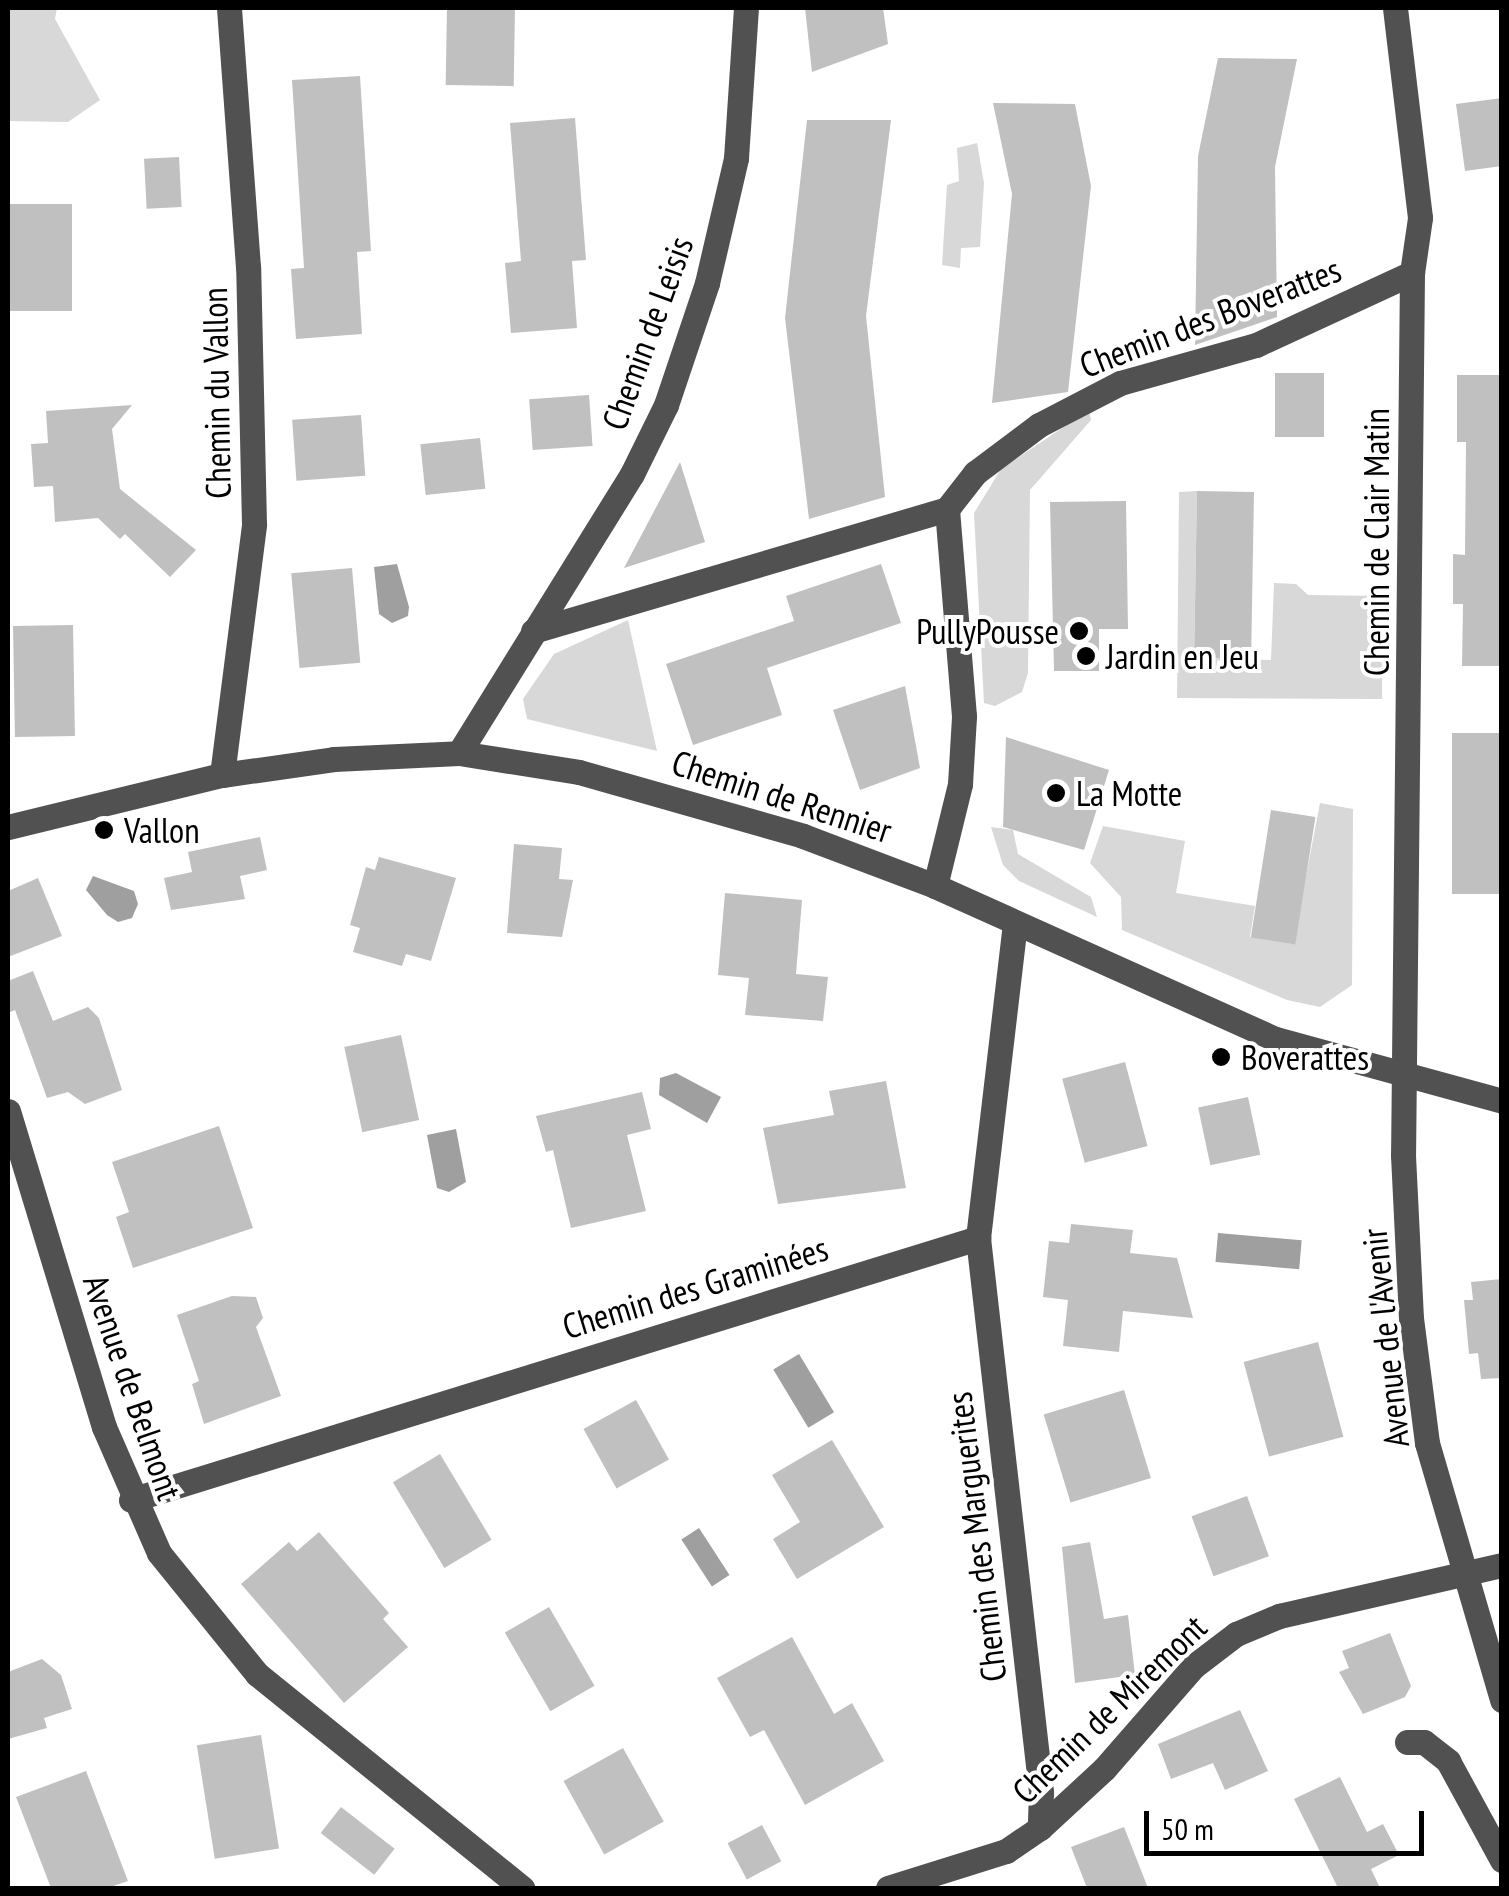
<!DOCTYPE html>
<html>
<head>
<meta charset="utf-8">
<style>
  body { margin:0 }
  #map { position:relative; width:1509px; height:1896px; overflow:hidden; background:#fff; font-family:"PT Sans Narrow",sans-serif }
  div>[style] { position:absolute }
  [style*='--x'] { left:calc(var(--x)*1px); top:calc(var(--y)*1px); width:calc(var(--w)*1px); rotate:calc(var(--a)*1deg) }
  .green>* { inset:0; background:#d8d8d8 }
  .water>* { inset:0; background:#9f9f9f; transform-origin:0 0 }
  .building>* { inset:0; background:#c0c0c0; transform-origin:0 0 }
  .minor>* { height:25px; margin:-12.5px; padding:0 12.5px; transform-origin:12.5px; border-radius:12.5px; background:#515151 }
  .dots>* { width:28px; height:28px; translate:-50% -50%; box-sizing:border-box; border:5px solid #fff; border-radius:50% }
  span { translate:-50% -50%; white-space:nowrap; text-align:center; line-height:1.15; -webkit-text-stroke:8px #fff; paint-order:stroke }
  .street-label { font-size:35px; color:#000 }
  .poi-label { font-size:35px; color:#000 }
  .right { translate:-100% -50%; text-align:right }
  .left { translate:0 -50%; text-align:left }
  .frame { position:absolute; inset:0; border:10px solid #000; pointer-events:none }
  .scale { position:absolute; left:1144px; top:1811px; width:280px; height:45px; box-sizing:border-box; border:5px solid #000; border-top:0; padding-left:12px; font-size:30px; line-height:35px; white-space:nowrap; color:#000; -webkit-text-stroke:8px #fff; paint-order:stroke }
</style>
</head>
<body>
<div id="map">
  <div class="green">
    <i style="clip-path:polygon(8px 8px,57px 8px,55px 19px,100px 100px,68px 122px,8px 121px)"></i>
    <i style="clip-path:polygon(977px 143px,984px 183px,980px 247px,961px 248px,960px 268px,942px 265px,947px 185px,959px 181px,957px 148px)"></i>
    <i style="clip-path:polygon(1089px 410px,1091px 420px,1030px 490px,1028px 673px,1022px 692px,995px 706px,984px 703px,974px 513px,1001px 469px)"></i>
    <i style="clip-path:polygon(1197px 491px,1194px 658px,1271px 660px,1274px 583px,1296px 584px,1308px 595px,1383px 596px,1382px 699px,1177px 698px,1179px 492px)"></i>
    <i style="clip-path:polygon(628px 620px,657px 751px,527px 719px,523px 699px,554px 654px)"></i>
    <i style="clip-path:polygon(1320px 803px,1353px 809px,1352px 985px,1320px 1007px,1287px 1000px,1122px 930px,1121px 897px,1090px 863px,1103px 826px,1185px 841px,1176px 893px,1255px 906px,1250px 937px,1293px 944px)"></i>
    <i style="clip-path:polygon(991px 827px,1013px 830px,1018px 854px,1091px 897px,1097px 917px,1019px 881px,1003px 865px)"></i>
  </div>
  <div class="water">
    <i style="clip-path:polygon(397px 564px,409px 607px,408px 616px,392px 623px,379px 614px,374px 567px)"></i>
    <i style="clip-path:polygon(93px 876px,134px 891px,138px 904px,132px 918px,118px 922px,107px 915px,86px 890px)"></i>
    <i style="clip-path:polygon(676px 1073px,721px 1097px,707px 1123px,659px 1095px,660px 1078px)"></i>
    <i style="clip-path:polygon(456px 1129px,466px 1182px,449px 1192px,437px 1188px,427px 1135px)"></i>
    <i style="left:1218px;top:1233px;width:84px;height:29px;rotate:5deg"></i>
    <i style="left:799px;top:1354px;width:68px;height:30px;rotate:59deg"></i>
    <i style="left:699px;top:1528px;width:56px;height:21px;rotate:57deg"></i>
  </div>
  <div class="building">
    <i style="left:447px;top:8px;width:68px;height:77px;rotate:1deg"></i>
    <i style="clip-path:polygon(805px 8px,883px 8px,888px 44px,812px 72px)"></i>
    <i style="clip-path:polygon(1218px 58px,1297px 59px,1275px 167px,1277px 317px,1195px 345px,1198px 156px)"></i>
    <i style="clip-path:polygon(360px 76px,371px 251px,357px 252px,362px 334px,296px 339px,291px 269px,304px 268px,292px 80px)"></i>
    <i style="clip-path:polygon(1502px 98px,1502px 166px,1465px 171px,1456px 104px)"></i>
    <i style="clip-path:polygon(993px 103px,1075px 104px,1091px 186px,1068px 392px,992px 403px,1012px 194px)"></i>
    <i style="clip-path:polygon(575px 118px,586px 260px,572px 261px,577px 328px,511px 333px,505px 263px,521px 261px,510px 123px)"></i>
    <i style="clip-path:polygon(807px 120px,891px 120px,866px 316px,885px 497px,809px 519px,785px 318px)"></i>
    <i style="left:179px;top:157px;width:50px;height:35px;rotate:87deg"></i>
    <i style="left:10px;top:204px;width:62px;height:107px"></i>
    <i style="left:1324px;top:373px;width:64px;height:49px;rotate:90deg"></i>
    <i style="clip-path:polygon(1457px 375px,1501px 375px,1502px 666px,1462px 666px,1463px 604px,1453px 604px,1453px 554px,1465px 555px,1466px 442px,1457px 442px)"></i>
    <i style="left:589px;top:395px;width:51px;height:60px;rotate:86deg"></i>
    <i style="clip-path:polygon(132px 405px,112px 429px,120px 489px,196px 550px,170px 577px,125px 534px,120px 539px,98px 518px,55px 522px,53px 486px,34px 487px,31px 444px,48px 443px,46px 411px)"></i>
    <i style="left:361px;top:415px;width:61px;height:69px;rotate:86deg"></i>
    <i style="left:480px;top:438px;width:51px;height:60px;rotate:84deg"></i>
    <i style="clip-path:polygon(680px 462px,705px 542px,624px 568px)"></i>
    <i style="left:1197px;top:491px;width:57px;height:167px;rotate:1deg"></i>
    <i style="clip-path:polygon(1126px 501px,1128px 629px,1099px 629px,1099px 671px,1054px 671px,1050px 502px)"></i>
    <i style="clip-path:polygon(881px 564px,901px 623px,767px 668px,782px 715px,693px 745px,666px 664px,794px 621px,786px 596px)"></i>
    <i style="left:352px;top:568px;width:95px;height:61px;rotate:85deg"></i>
    <i style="left:73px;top:625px;width:111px;height:60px;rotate:89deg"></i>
    <i style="clip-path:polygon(905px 686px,920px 768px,860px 790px,833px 710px)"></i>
    <i style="left:1452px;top:733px;width:50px;height:161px"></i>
    <i style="clip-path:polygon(1006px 737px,1109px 770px,1084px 850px,1003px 827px)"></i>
    <i style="left:1271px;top:810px;width:45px;height:129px;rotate:9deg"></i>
    <i style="clip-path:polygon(260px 837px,267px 870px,240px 876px,245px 899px,171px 910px,164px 878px,192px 872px,188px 852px)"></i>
    <i style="clip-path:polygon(514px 844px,562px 848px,559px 879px,573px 880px,562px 937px,507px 933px)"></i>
    <i style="clip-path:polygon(379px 857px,456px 878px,431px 961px,406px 954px,402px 966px,353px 952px,360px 928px,350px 925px,366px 867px,375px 870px)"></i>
    <i style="clip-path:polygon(38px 878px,62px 936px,8px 957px,8px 891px)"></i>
    <i style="clip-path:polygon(725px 893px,802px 900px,796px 974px,828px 977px,823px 1021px,745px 1015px,749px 978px,718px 975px)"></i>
    <i style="clip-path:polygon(33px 971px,53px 1021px,88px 1007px,99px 1018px,122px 1090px,85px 1104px,68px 1092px,47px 1098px,15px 1010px,8px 1013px,8px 981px)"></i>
    <i style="left:401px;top:1035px;width:87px;height:58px;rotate:78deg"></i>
    <i style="left:1125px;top:1062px;width:87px;height:65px;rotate:75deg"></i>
    <i style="clip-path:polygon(886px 1081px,906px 1188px,778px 1204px,763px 1128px,834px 1115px,829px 1091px)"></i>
    <i style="clip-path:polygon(642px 1092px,651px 1129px,627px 1135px,646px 1211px,571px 1228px,553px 1150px,546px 1152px,536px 1116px)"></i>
    <i style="left:1248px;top:1097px;width:59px;height:51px;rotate:78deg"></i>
    <i style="clip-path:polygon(219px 1126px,253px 1228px,133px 1268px,116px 1217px,129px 1212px,112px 1162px)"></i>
    <i style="clip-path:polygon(1071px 1224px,1133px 1230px,1130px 1253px,1177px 1258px,1193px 1318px,1123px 1311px,1119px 1352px,1063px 1346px,1068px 1300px,1043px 1297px,1049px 1241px,1069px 1243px)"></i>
    <i style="clip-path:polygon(1502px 1279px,1502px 1378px,1481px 1379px,1478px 1353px,1469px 1354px,1464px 1300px,1473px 1300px,1471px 1282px)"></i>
    <i style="clip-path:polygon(232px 1296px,256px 1297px,263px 1318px,256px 1327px,281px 1396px,204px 1424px,192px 1384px,199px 1381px,177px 1315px)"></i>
    <i style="left:1318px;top:1342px;width:98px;height:77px;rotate:75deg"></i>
    <i style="left:1124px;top:1390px;width:92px;height:84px;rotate:73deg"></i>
    <i style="left:636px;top:1400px;width:68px;height:60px;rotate:61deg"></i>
    <i style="clip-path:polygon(832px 1440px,884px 1527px,797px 1579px,773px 1539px,800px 1522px,772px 1475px)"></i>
    <i style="left:440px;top:1454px;width:100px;height:55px;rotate:59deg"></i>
    <i style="left:1247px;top:1496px;width:64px;height:59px;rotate:70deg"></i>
    <i style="clip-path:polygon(319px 1532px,389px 1613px,383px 1619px,408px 1647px,344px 1703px,241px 1584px,289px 1542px,297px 1551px)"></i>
    <i style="clip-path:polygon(1090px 1542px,1104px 1619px,1128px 1615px,1135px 1675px,1075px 1683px,1062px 1547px)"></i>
    <i style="left:549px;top:1607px;width:91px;height:51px;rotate:60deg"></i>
    <i style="clip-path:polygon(1390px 1633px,1411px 1686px,1405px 1697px,1363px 1714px,1339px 1672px,1349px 1668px,1342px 1651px)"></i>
    <i style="clip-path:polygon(792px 1637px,834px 1714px,852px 1703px,884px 1761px,805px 1805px,764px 1730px,750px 1737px,717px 1678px)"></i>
    <i style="clip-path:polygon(42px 1659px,61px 1675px,72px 1709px,44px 1718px,47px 1728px,8px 1739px,8px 1672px)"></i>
    <i style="clip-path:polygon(1240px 1710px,1268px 1771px,1225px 1790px,1213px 1763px,1171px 1779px,1158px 1744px)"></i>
    <i style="left:261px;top:1735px;width:115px;height:65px;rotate:81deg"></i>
    <i style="left:623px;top:1748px;width:84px;height:68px;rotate:61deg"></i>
    <i style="clip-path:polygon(86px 1771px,128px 1881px,107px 1888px,51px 1888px,16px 1797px)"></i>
    <i style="clip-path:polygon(1340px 1777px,1367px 1832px,1383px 1824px,1399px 1855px,1371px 1869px,1380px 1888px,1338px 1888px,1294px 1799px)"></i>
    <i style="left:341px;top:1807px;width:68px;height:33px;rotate:38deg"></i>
    <i style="left:762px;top:1825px;width:41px;height:39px;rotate:62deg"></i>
    <i style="clip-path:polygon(1124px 1827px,1148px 1888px,1087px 1888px,1071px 1847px)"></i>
  </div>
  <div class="minor">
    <i style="--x:1395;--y:8;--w:211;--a:83.2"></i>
    <i style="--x:1420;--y:218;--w:56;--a:98.3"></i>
    <i style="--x:1412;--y:273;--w:882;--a:90.58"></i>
    <i style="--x:1403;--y:1155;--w:163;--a:87.2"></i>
    <i style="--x:1411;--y:1318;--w:126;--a:82.7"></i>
    <i style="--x:1427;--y:1443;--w:268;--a:73.7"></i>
    <i style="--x:533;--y:631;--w:432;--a:-16.4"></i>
    <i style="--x:947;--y:509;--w:46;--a:-52.1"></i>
    <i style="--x:975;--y:473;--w:80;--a:-36.9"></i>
    <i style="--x:1039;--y:425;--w:91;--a:-27.4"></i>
    <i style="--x:1120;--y:383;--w:141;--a:-15.6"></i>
    <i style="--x:1256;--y:345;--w:172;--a:-24.8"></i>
    <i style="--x:459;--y:753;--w:328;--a:-58.2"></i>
    <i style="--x:632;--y:474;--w:77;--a:-63.8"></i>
    <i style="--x:666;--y:405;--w:129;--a:-71.4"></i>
    <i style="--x:707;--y:283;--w:128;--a:-76.9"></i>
    <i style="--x:736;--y:158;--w:150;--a:-86.2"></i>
    <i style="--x:222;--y:775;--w:253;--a:-82.7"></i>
    <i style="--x:254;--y:524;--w:257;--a:-91.3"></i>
    <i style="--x:248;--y:267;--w:260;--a:-94.2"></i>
    <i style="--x:8;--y:827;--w:220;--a:-13.7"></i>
    <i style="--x:222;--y:775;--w:113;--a:-8.1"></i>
    <i style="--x:334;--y:759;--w:125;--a:-2.7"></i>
    <i style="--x:459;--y:753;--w:121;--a:9"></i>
    <i style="--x:579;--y:772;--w:233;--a:15.9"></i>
    <i style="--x:803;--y:836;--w:141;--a:20.7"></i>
    <i style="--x:935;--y:886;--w:374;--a:24.2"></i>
    <i style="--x:1276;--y:1039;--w:234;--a:15.3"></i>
    <i style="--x:935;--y:886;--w:105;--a:-76.2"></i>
    <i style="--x:960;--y:784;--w:68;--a:-86.6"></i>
    <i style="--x:964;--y:716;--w:208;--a:-94.7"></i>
    <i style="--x:8;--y:1111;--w:330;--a:73.1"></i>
    <i style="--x:104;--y:1427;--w:137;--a:66.4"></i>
    <i style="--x:159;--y:1553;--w:156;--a:51"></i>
    <i style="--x:257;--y:1674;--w:341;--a:38.9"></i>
    <i style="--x:978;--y:1238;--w:558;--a:83.51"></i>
    <i style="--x:1041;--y:1792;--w:36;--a:92"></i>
    <i style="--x:131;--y:1500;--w:887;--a:-17.19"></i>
    <i style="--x:978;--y:1238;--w:317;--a:-83.3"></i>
    <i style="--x:1407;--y:1742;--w:17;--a:0"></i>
    <i style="--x:1424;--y:1742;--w:31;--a:38"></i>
    <i style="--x:1448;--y:1761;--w:113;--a:61.4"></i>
    <i style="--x:888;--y:1888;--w:124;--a:-17.4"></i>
    <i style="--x:1006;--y:1851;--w:41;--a:-34.1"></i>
    <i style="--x:1040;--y:1828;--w:87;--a:-42.7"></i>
    <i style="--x:1104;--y:1769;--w:137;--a:-48.9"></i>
    <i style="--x:1194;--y:1666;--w:53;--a:-37.3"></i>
    <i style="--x:1236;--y:1634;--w:47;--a:-22.7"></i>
    <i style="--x:1279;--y:1616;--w:229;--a:-12.9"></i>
  </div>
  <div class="dots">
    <i style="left:1079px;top:631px;background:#000"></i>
    <i style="left:1086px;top:656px;background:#000"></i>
    <i style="left:1056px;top:793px;background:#000"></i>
    <i style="left:104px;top:830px;background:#000"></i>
    <i style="left:1221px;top:1057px;background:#000"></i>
  </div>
  <div class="street-label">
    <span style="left:1210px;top:317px;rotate:-21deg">Chemin des Boverattes</span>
    <span style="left:647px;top:333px;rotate:-70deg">Chemin de Leisis</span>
    <span style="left:216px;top:393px;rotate:-91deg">Chemin du Vallon</span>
    <span style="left:1376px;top:542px;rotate:-90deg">Chemin de Clair Matin</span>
    <span style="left:782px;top:796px;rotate:18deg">Chemin de Rennier</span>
    <span style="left:695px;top:1287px;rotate:-17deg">Chemin des Graminées</span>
    <span style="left:1385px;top:1338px;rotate:-96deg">Avenue de l'Avenir</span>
    <span style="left:133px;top:1387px;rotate:71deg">Avenue de Belmont</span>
    <span style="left:976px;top:1537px;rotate:-97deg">Chemin des Marguerites</span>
    <span style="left:1109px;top:1709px;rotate:-44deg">Chemin de Miremont</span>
  </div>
  <div class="poi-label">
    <span class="right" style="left:1059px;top:631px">PullyPousse</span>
    <span class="left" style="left:1106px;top:656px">Jardin en Jeu</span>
    <span class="left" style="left:1076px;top:793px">La Motte</span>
    <span class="left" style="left:124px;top:830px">Vallon</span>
    <span class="left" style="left:1241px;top:1057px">Boverattes</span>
  </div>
  <div class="frame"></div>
  <div class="scale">50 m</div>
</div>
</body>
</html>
